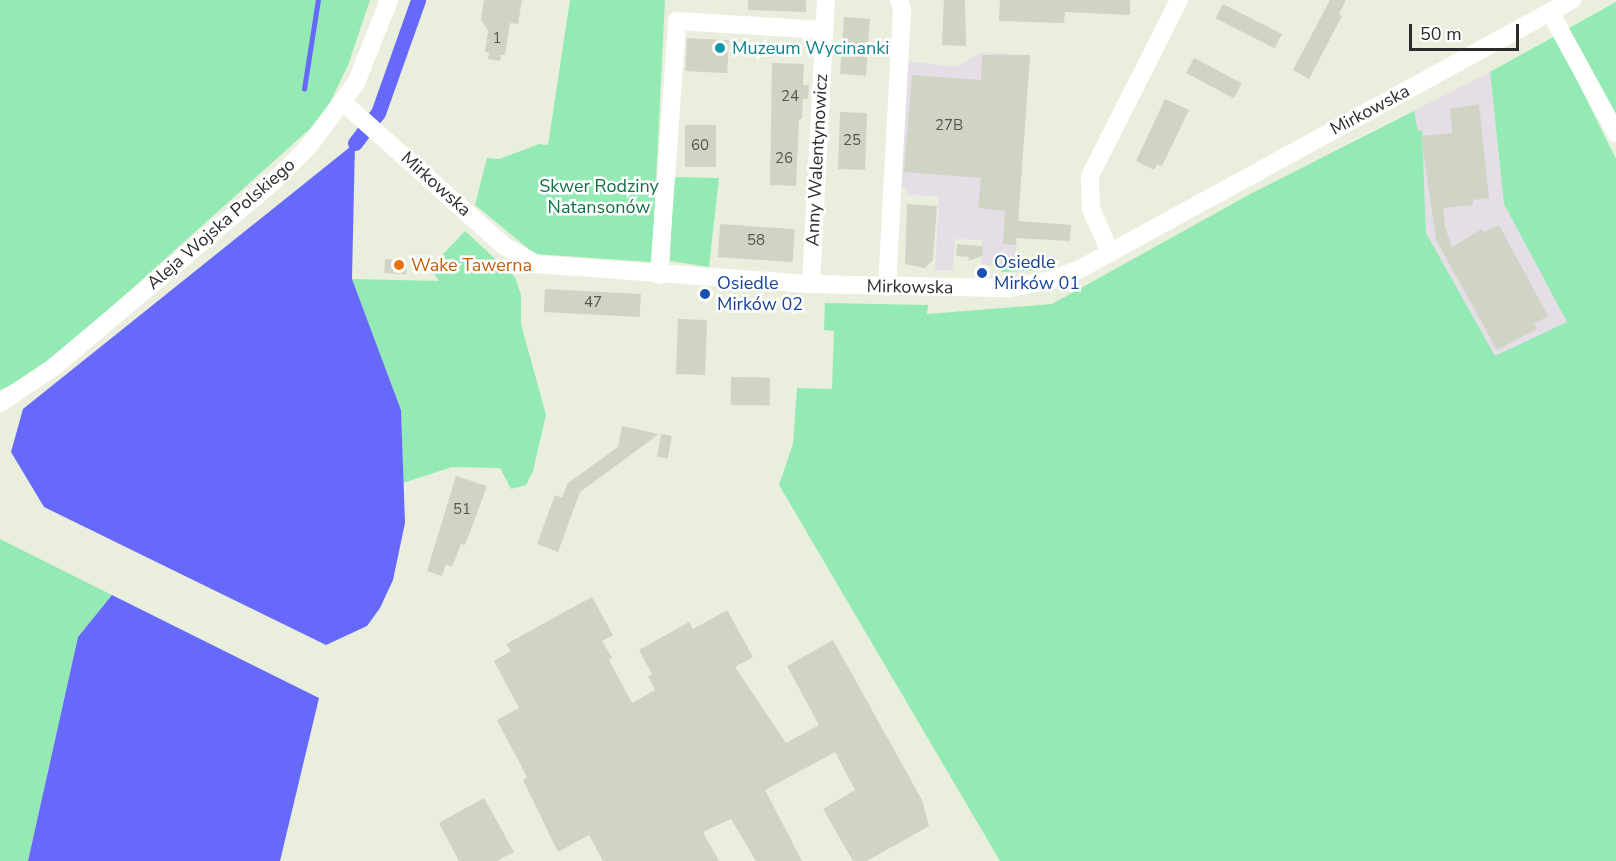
<!DOCTYPE html>
<html>
<head>
<meta charset="utf-8">
<style>
  body { margin:0 }
  #map { position:relative; width:1616px; height:861px; overflow:hidden; background:#e9efdc; font-family:"Nunito Sans",sans-serif }
  div>[style] { position:absolute }
  [style*='--x'] { left:calc(var(--x)*1px); top:calc(var(--y)*1px); width:calc(var(--w)*1px); rotate:calc(var(--a)*1deg) }
  .industrial>* { inset:0; background:#e6dee6 }
  .green>* { inset:0; background:#94eab4 }
  .water>* { inset:0; background:#6669fa }
  .stream>* { height:4.5px; margin:-2.25px; padding:0 2.25px; transform-origin:2.25px; border-radius:2.25px; background:#6669fa }
  .canal>* { height:15px; margin:-7.5px; padding:0 7.5px; transform-origin:7.5px; border-radius:7.5px; background:#6669fa }
  .building>* { inset:0; background:#cfd4c5; transform-origin:0 0 }
  .minor>* { height:18px; margin:-9px; padding:0 9px; transform-origin:9px; border-radius:9px; background:#fff }
  .dots>* { width:16px; height:16px; translate:-50% -50%; box-sizing:border-box; border:3px solid #fff; border-radius:50% }
  span { translate:-50% -50%; white-space:nowrap; text-align:center; line-height:1.15; -webkit-text-stroke:5px #fff; paint-order:stroke }
  .number-label { font-size:15px; color:#555652 }
  .number-label span { -webkit-text-stroke-width:0 }
  .culture-label { font-size:18px; color:#0d838f }
  .left { translate:0 -50%; text-align:left }
  .street-label { font-size:18px; color:#2c2c2c }
  .park-label { font-size:18px; color:#137142 }
  .transit-label { font-size:18px; color:#164399 }
  .food-label { font-size:18px; color:#c56008 }
  .scale { position:absolute; left:1409px; top:24px; width:110px; height:27px; box-sizing:border-box; border:3px solid #2c2c2c; border-top:0; padding-left:8px; font-size:18px; line-height:21px; white-space:nowrap; color:#2c2c2c; -webkit-text-stroke:4px #fff; paint-order:stroke }
</style>
</head>
<body>
<div id="map">
  <div class="industrial">
    <i style="clip-path:polygon(982px 52px,1030px 55px,1015px 265px,981px 265px,982px 240px,955px 239px,953px 270px,935px 270px,939px 196px,907px 195px,907px 188px,897px 187px,905px 61px,956px 67px)"></i>
    <i style="clip-path:polygon(1490px 72px,1504px 204px,1567px 322px,1495px 357px,1426px 233px,1422px 131px,1418px 131px,1414px 111px)"></i>
  </div>
  <div class="green">
    <i style="clip-path:polygon(0 0,370px 0,348px 65px,323px 117px,106px 312px,26px 378px,0 390px)"></i>
    <i style="clip-path:polygon(570px 0,665px 0,652px 262px,535px 254px,475px 205px,487px 158px,499px 159px,539px 144px,548px 145px)"></i>
    <i style="clip-path:polygon(1616px 2px,1616px 114px,1569px 28px)"></i>
    <i style="clip-path:polygon(1555px 36px,1616px 159px,1616px 861px,1000px 861px,779px 485px,793px 444px,797px 388px,832px 389px,834px 331px,824px 330px,825px 303px,928px 305px,927px 314px,1052px 304px,1252px 193px,1414px 111px,1418px 131px,1422px 130px,1426px 233px,1495px 356px,1567px 322px,1504px 204px,1490px 72px)"></i>
    <i style="clip-path:polygon(673px 177px,719px 178px,709px 267px,670px 261px)"></i>
    <i style="clip-path:polygon(465px 231px,515px 277px,521px 295px,521px 324px,546px 415px,533px 471px,526px 485px,511px 489px,500px 468px,452px 467px,403px 483px,401px 410px,352px 279px,439px 281px,430px 268px)"></i>
    <i style="clip-path:polygon(1015px 265px,1046px 266px,1047px 270px,1001px 272px,1002px 267px)"></i>
    <i style="clip-path:polygon(0 539px,112px 595px,78px 637px,28px 861px,0 861px)"></i>
  </div>
  <div class="water">
    <i style="clip-path:polygon(355px 143px,352px 279px,401px 410px,405px 523px,393px 580px,380px 608px,367px 626px,326px 645px,44px 507px,11px 452px,23px 409px)"></i>
    <i style="clip-path:polygon(112px 595px,319px 698px,280px 861px,28px 861px,78px 637px)"></i>
  </div>
  <div class="stream">
    <i style="--x:304;--y:89;--w:90;--a:-81.1"></i>
  </div>
  <div class="canal">
    <i style="--x:355;--y:143;--w:38;--a:-53"></i>
    <i style="--x:378;--y:113;--w:120;--a:-70.5"></i>
  </div>
  <div class="building">
    <i style="clip-path:polygon(484px 0,522px 0,518px 24px,510px 23px,505px 55px,501px 55px,500px 61px,488px 59px,489px 53px,485px 52px,488px 30px,481px 20px)"></i>
    <i style="clip-path:polygon(748px 0,806px 0,806px 12px,748px 10px)"></i>
    <i style="clip-path:polygon(944px 0,965px 0,966px 46px,942px 45px)"></i>
    <i style="clip-path:polygon(1000px 0,1130px 0,1130px 15px,1065px 12px,1064px 23px,999px 21px)"></i>
    <i style="clip-path:polygon(1330px 0,1346px 0,1339px 14px,1342px 16px,1309px 79px,1293px 70px)"></i>
    <i style="left:1223px;top:4px;width:66px;height:16px;rotate:27deg"></i>
    <i style="left:844px;top:17px;width:26px;height:57px;rotate:4deg"></i>
    <i style="left:687px;top:38px;width:42px;height:33px;rotate:3deg"></i>
    <i style="clip-path:polygon(982px 55px,1030px 55px,1018px 221px,1071px 225px,1070px 241px,1016px 238px,1016px 245px,1003px 244px,1005px 211px,978px 208px,981px 178px,904px 172px,912px 75px,981px 80px)"></i>
    <i style="left:1194px;top:58px;width:54px;height:17px;rotate:28deg"></i>
    <i style="clip-path:polygon(772px 63px,804px 64px,803px 85px,809px 85px,808px 99px,803px 99px,802px 119px,799px 119px,796px 186px,770px 185px)"></i>
    <i style="clip-path:polygon(1165px 99px,1189px 110px,1162px 166px,1157px 164px,1154px 170px,1136px 161px)"></i>
    <i style="clip-path:polygon(1479px 104px,1489px 198px,1473px 200px,1473px 205px,1443px 208px,1445px 227px,1452px 247px,1482px 229px,1484px 232px,1499px 225px,1548px 316px,1534px 324px,1537px 329px,1497px 350px,1436px 240px,1421px 136px,1452px 133px,1450px 109px)"></i>
    <i style="left:840px;top:112px;width:27px;height:57px;rotate:2deg"></i>
    <i style="left:685px;top:125px;width:31px;height:42px"></i>
    <i style="clip-path:polygon(907px 204px,937px 206px,933px 260px,925px 268px,905px 264px)"></i>
    <i style="left:720px;top:224px;width:75px;height:33px;rotate:4deg"></i>
    <i style="clip-path:polygon(957px 244px,983px 246px,982px 256px,968px 261px,969px 257px,956px 256px)"></i>
    <i style="left:385px;top:259px;width:22px;height:14px;rotate:3deg"></i>
    <i style="left:545px;top:289px;width:96px;height:23px;rotate:3deg"></i>
    <i style="left:678px;top:319px;width:29px;height:55px;rotate:2deg"></i>
    <i style="left:731px;top:377px;width:39px;height:28px;rotate:1deg"></i>
    <i style="clip-path:polygon(622px 426px,659px 434px,580px 492px,558px 552px,537px 544px,555px 495px,562px 498px,568px 483px,618px 447px)"></i>
    <i style="left:661px;top:434px;width:11px;height:23px;rotate:10deg"></i>
    <i style="clip-path:polygon(456px 476px,487px 486px,465px 545px,461px 544px,452px 567px,446px 564px,442px 576px,427px 571px)"></i>
    <i style="clip-path:polygon(592px 597px,613px 635px,602px 641px,612px 658px,609px 660px,632px 703px,655px 690px,648px 676px,652px 674px,639px 650px,689px 622px,693px 629px,727px 610px,753px 657px,735px 667px,786px 743px,819px 725px,787px 666px,833px 640px,922px 800px,929px 826px,867px 861px,853px 861px,823px 809px,855px 790px,835px 752px,765px 790px,802px 861px,756px 861px,731px 819px,703px 832px,719px 861px,603px 861px,589px 835px,558px 852px,523px 780px,527px 777px,497px 720px,519px 708px,494px 661px,511px 651px,506px 644px)"></i>
    <i style="clip-path:polygon(484px 798px,514px 852px,497px 861px,459px 861px,439px 823px)"></i>
  </div>
  <div class="minor">
    <i style="--x:1550;--y:12;--w:138;--a:61.4"></i>
    <i style="--x:344;--y:103;--w:215;--a:41.8"></i>
    <i style="--x:504;--y:246;--w:37;--a:29"></i>
    <i style="--x:536;--y:264;--w:276;--a:4.2"></i>
    <i style="--x:811;--y:284;--w:199;--a:1.2"></i>
    <i style="--x:1010;--y:288;--w:42;--a:-11"></i>
    <i style="--x:1051;--y:280;--w:31;--a:-21"></i>
    <i style="--x:1080;--y:269;--w:561;--a:-28.67"></i>
    <i style="--x:1110;--y:252;--w:47;--a:-113.8"></i>
    <i style="--x:1091;--y:209;--w:33;--a:-92"></i>
    <i style="--x:1090;--y:176;--w:197;--a:-63.2"></i>
    <i style="--x:659;--y:275;--w:255;--a:-85.9"></i>
    <i style="--x:677;--y:21;--w:147;--a:3.5"></i>
    <i style="--x:811;--y:284;--w:284;--a:-87"></i>
    <i style="--x:887;--y:287;--w:277;--a:-86.9"></i>
    <i style="--x:902;--y:10;--w:10;--a:-107"></i>
    <i style="--x:0;--y:403;--w:65;--a:-33.7"></i>
    <i style="--x:54;--y:367;--w:285;--a:-40.2"></i>
    <i style="--x:272;--y:183;--w:51;--a:-45"></i>
    <i style="--x:308;--y:147;--w:80;--a:-53.1"></i>
    <i style="--x:356;--y:83;--w:89;--a:-68.3"></i>
  </div>
  <div class="dots">
    <i style="left:720px;top:48px;background:#0f9aa8"></i>
    <i style="left:399px;top:265px;background:#e8710a"></i>
    <i style="left:982px;top:273px;background:#1a4fb4"></i>
    <i style="left:705px;top:294px;background:#1a4fb4"></i>
  </div>
  <div class="number-label">
    <span style="left:497px;top:39px">1</span>
    <span style="left:790px;top:97px">24</span>
    <span style="left:949px;top:126px">27B</span>
    <span style="left:852px;top:141px">25</span>
    <span style="left:700px;top:146px">60</span>
    <span style="left:784px;top:159px">26</span>
    <span style="left:756px;top:241px">58</span>
    <span style="left:593px;top:303px">47</span>
    <span style="left:462px;top:510px">51</span>
  </div>
  <div class="culture-label">
    <span class="left" style="left:732px;top:48px">Muzeum Wycinanki</span>
  </div>
  <div class="street-label">
    <span style="left:1370px;top:110px;rotate:-28deg">Mirkowska</span>
    <span style="left:817px;top:160px;rotate:-87deg">Anny Walentynowicz</span>
    <span style="left:436px;top:184px;rotate:42deg">Mirkowska</span>
    <span style="left:221px;top:224px;rotate:-41deg">Aleja Wojska Polskiego</span>
    <span style="left:910px;top:287px;rotate:1deg">Mirkowska</span>
  </div>
  <div class="park-label">
    <span style="left:599px;top:197px">Skwer Rodziny<br>Natansonów</span>
  </div>
  <div class="transit-label">
    <span class="left" style="left:994px;top:273px">Osiedle<br>Mirków 01</span>
    <span class="left" style="left:717px;top:294px">Osiedle<br>Mirków 02</span>
  </div>
  <div class="food-label">
    <span class="left" style="left:411px;top:265px">Wake Tawerna</span>
  </div>
  <div class="scale">50 m</div>
</div>
</body>
</html>
